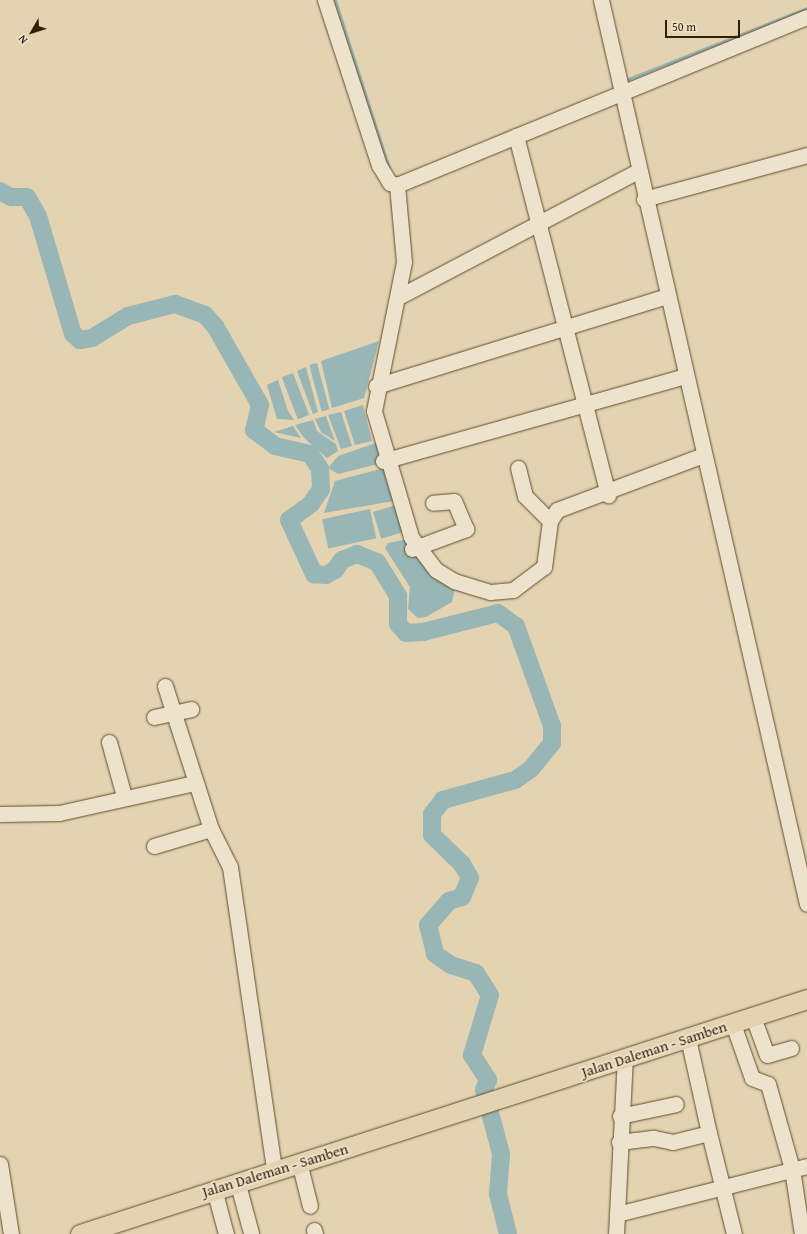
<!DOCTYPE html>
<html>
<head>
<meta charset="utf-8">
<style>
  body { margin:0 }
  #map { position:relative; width:807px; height:1234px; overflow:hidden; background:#e3d3b1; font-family:"Gentium Book Plus",serif }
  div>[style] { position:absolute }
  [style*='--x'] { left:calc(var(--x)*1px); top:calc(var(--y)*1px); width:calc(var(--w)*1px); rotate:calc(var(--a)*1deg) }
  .water>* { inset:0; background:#98b6b5; transform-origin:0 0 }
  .stream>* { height:3px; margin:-1.5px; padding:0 1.5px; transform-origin:1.5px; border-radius:1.5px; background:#98b6b5 }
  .river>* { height:18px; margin:-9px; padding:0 9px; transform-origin:9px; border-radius:9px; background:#98b6b5 }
  .roads { filter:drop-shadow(0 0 1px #604c2c) drop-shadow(0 0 1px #604c2c) }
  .minor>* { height:15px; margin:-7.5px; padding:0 7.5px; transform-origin:7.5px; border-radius:7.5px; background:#ede2cc }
  .major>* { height:19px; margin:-9.5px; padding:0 9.5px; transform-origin:9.5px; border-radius:9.5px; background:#e3d3b1 }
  span { translate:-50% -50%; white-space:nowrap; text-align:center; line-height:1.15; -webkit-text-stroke:3.5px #ede2cc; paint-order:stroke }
  .street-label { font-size:15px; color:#351f00 }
  .north { position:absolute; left:12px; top:12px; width:40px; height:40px; -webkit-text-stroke:3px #ede2cc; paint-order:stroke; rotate:231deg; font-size:11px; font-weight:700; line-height:16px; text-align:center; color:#351f00 }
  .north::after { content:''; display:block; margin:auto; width:14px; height:18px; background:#351f00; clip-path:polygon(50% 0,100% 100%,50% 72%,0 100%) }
  .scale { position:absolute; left:665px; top:20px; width:75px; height:18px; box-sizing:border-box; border:2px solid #351f00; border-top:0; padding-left:5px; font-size:12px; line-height:14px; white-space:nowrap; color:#351f00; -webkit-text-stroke:3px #ede2cc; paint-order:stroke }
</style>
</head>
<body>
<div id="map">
  <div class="water">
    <i style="clip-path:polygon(379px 341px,364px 398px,332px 408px,321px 361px)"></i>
    <i style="left:317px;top:363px;width:48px;height:8px;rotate:75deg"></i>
    <i style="clip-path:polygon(306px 367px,318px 412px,313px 414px,297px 371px)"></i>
    <i style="left:293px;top:373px;width:45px;height:12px;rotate:69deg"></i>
    <i style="clip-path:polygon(278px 380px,288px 411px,294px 420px,277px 419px,267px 385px)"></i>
    <i style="clip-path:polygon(363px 405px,372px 441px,355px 445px,344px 411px)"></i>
    <i style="clip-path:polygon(341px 412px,352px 446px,341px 449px,328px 415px)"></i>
    <i style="clip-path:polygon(326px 416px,335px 441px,321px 432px,315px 419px)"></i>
    <i style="clip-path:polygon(313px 420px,317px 431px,336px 444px,338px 451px,327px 458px,305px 439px,295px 425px)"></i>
    <i style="clip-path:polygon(293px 426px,301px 438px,274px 432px)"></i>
    <i style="clip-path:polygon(376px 443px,382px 463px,338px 474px,328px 468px,338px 456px)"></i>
    <i style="clip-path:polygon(384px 468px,394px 501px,324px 513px,335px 481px)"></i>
    <i style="left:396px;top:505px;width:28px;height:24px;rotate:73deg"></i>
    <i style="left:370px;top:509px;width:30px;height:49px;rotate:78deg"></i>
    <i style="clip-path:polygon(404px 540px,433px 577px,455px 588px,452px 602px,426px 617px,418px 618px,408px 609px,410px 587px,385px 548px,388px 543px)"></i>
  </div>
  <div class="stream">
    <i style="--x:335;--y:0;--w:180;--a:72.2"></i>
    <i style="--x:623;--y:81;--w:198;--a:-21.6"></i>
  </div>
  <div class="river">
    <i style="--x:0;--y:191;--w:13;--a:29"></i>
    <i style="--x:11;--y:197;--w:16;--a:0"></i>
    <i style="--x:27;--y:197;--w:22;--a:60"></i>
    <i style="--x:38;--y:216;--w:123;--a:73.5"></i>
    <i style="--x:73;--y:334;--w:9;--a:41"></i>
    <i style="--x:80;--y:340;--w:12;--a:-9"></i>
    <i style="--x:92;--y:338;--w:42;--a:-31.4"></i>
    <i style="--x:128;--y:316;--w:49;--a:-14.3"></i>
    <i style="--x:175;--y:304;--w:32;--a:20"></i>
    <i style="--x:205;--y:315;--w:15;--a:48"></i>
    <i style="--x:215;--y:326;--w:91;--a:60.3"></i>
    <i style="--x:260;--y:405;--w:26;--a:103"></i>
    <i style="--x:254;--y:430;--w:26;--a:37"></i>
    <i style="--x:275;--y:446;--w:36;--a:13"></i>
    <i style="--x:310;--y:454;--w:18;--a:56"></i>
    <i style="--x:320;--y:469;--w:20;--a:87"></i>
    <i style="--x:321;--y:489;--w:18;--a:124"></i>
    <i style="--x:311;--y:504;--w:27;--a:144"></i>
    <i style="--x:289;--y:520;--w:60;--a:65.2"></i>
    <i style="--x:314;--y:574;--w:12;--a:5"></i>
    <i style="--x:326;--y:575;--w:10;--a:-29"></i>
    <i style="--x:335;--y:570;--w:12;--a:-55"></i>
    <i style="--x:342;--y:560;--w:16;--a:-22"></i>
    <i style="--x:357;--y:554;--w:22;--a:22"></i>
    <i style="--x:377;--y:562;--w:40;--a:58"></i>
    <i style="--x:398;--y:596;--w:28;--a:90"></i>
    <i style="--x:398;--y:624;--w:12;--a:48"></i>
    <i style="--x:406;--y:633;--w:17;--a:-3"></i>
    <i style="--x:423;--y:632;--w:77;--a:-14.2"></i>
    <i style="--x:498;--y:613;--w:22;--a:36"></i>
    <i style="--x:516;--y:626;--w:106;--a:70.2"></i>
    <i style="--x:552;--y:726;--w:17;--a:90"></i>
    <i style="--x:552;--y:743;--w:33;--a:129"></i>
    <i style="--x:531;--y:769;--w:19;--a:145"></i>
    <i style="--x:515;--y:780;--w:75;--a:164.5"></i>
    <i style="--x:443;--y:800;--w:18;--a:128"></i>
    <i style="--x:432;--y:814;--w:21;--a:90"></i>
    <i style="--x:432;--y:835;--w:42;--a:44"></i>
    <i style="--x:462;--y:864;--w:16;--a:60"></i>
    <i style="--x:470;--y:878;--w:21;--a:113"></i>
    <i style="--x:462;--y:897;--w:14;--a:163"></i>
    <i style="--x:449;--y:901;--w:32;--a:131"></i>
    <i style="--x:428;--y:925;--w:30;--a:76"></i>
    <i style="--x:435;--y:954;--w:19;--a:35"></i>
    <i style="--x:451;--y:965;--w:26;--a:18"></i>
    <i style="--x:476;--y:973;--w:26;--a:58"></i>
    <i style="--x:490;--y:995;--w:63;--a:106.7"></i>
    <i style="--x:472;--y:1055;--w:30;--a:57"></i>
    <i style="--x:488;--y:1080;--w:11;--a:112"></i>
    <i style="--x:484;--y:1090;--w:66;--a:75.1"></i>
    <i style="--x:501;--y:1154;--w:40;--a:94.3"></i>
    <i style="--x:498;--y:1194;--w:41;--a:76"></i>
  </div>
  <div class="roads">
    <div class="minor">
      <i style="--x:325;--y:0;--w:174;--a:71.9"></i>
      <i style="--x:379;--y:165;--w:21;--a:59"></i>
      <i style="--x:390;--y:183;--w:7;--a:16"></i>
      <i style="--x:397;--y:185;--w:443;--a:-22.3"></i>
      <i style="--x:601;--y:0;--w:927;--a:77.16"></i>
      <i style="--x:516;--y:136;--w:371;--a:75.6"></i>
      <i style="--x:397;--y:185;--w:77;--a:84.8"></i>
      <i style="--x:404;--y:262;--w:152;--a:101.4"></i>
      <i style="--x:374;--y:411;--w:131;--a:73.6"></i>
      <i style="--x:411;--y:537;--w:41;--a:52.9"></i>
      <i style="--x:436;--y:570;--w:21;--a:31"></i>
      <i style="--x:454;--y:581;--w:38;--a:17"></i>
      <i style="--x:490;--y:592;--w:23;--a:-5"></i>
      <i style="--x:513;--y:590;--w:39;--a:-37"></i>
      <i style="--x:544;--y:567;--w:46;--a:-82.6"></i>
      <i style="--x:550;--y:521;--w:13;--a:-58"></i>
      <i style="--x:557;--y:510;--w:156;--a:-20.6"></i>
      <i style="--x:644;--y:199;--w:169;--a:-15.1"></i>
      <i style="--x:400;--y:296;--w:269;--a:-27.7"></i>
      <i style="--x:376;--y:386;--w:305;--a:-17.2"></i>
      <i style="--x:383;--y:461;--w:314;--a:-15.7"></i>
      <i style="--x:518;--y:468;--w:29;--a:76"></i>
      <i style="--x:525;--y:496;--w:35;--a:45"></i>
      <i style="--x:412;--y:549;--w:58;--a:-20.3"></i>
      <i style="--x:466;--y:529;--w:30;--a:-113"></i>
      <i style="--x:454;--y:501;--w:21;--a:175"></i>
      <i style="--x:165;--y:686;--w:150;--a:72.2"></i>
      <i style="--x:211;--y:829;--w:42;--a:63.4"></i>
      <i style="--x:230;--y:867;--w:305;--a:81.7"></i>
      <i style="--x:154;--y:717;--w:38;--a:-12"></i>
      <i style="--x:109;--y:742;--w:56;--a:74.5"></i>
      <i style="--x:0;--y:814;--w:59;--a:-1"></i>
      <i style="--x:59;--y:813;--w:138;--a:-12.5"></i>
      <i style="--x:154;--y:846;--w:59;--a:-16.6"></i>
      <i style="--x:753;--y:1017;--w:40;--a:69.8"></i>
      <i style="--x:767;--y:1055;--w:25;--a:-16"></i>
      <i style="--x:733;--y:1024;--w:57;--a:70.6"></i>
      <i style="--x:752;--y:1078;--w:17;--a:21"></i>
      <i style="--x:768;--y:1084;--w:88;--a:74.2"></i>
      <i style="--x:792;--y:1169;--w:66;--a:81.3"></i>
      <i style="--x:620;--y:1116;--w:57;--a:-12.1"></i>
      <i style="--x:709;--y:1133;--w:104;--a:76.1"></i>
      <i style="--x:619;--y:1142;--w:35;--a:-7"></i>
      <i style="--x:654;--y:1138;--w:19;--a:12"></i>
      <i style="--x:673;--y:1142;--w:37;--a:-14"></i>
      <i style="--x:709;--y:1133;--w:97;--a:-102.5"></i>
      <i style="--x:299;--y:1162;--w:45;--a:76"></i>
      <i style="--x:0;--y:1164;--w:71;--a:81.1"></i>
      <i style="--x:237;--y:1181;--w:54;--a:74.9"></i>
      <i style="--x:214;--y:1189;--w:47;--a:75.1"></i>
      <i style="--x:617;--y:1214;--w:196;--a:-14.2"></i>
      <i style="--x:314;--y:1230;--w:4;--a:76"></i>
      <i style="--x:616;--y:1234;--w:175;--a:-87.1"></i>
    </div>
    <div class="major">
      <i style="--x:80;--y:1234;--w:764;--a:-17.91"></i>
    </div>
  </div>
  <div class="street-label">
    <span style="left:654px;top:1049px;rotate:-18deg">Jalan Daleman - Samben</span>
    <span style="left:275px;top:1170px;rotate:-17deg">Jalan Daleman - Samben</span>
  </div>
  <div class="north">N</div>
  <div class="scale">50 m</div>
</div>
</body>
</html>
